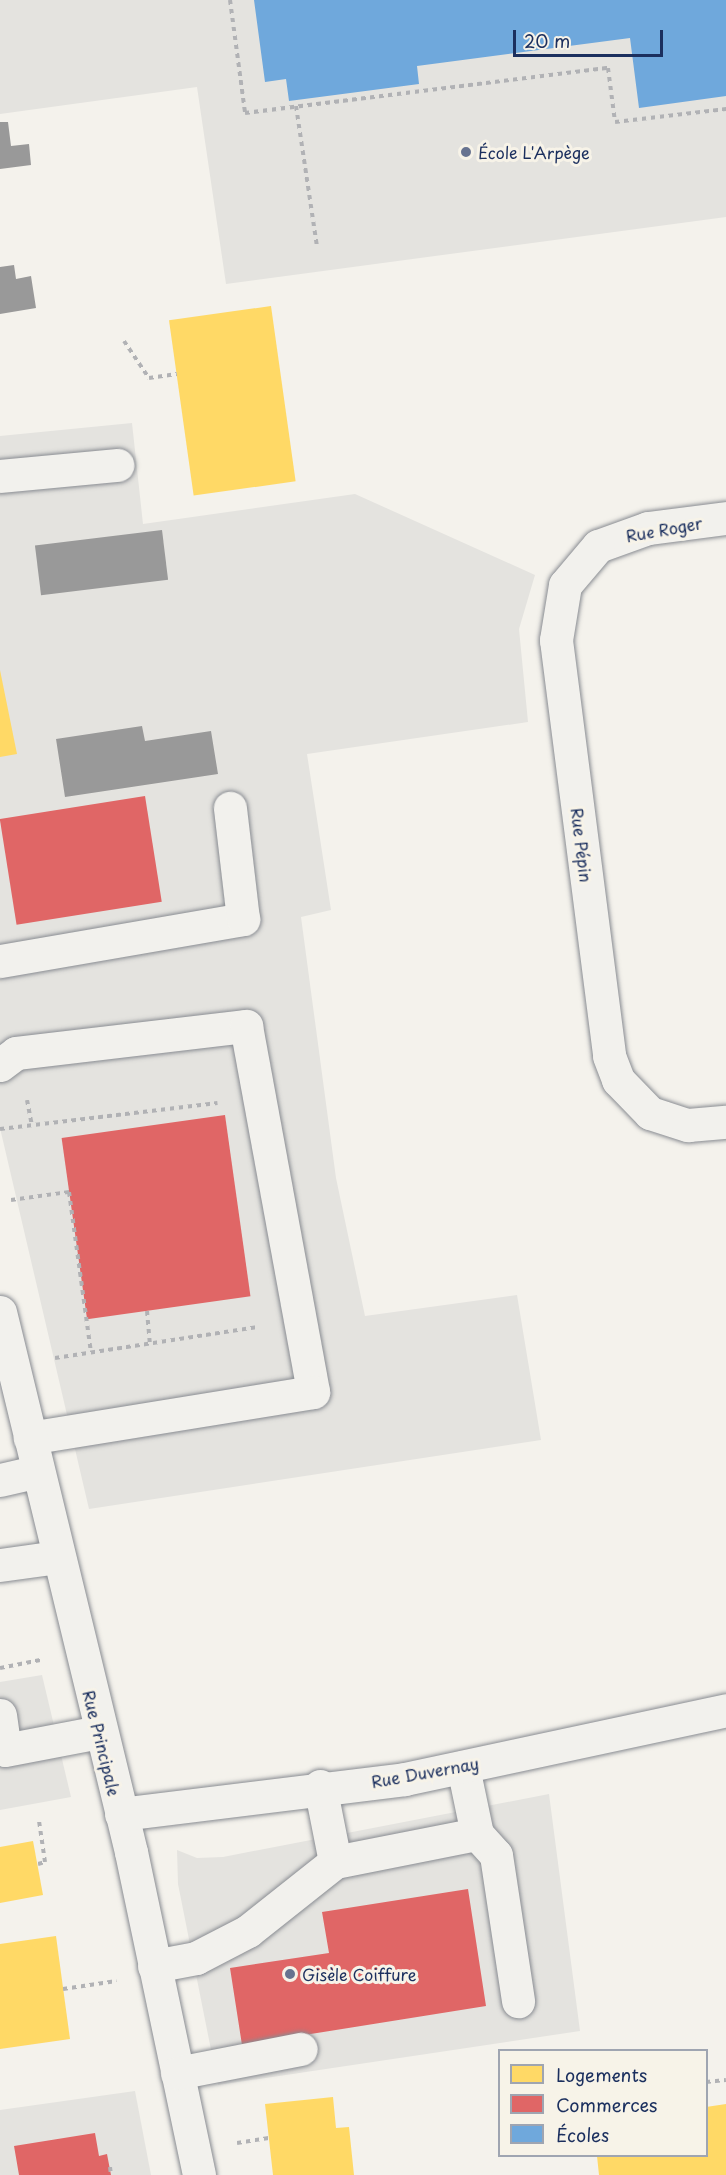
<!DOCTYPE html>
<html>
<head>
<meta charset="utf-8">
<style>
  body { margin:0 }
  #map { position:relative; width:726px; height:2175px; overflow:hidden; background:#f4f2ec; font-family:"Playpen Sans",sans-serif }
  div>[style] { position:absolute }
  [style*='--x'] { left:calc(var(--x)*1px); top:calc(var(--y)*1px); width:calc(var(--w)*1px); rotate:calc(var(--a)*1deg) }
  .built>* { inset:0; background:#e4e3df }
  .homes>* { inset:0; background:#ffd966; transform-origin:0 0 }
  .shops>* { inset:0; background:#e06666; transform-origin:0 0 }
  .schools>* { inset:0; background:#6fa8dc }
  .industry>* { inset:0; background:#999; transform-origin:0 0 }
  .path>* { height:4px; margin-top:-2px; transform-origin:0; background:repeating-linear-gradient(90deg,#b1b2b5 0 4.5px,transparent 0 9px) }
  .roads { filter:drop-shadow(0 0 2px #898c92) drop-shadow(0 0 2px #898c92) }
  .minor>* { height:33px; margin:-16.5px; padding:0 16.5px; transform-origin:16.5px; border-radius:16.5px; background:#f2f1ed }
  .dots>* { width:16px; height:16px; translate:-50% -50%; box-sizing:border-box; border:3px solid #f7f3e8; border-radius:50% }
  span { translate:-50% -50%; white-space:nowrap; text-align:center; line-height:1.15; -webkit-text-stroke:6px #f7f3e8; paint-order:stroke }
  .poi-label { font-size:16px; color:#1b2f5e }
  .left { translate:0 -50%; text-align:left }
  .street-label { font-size:16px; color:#1b2f5e }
  .legend { position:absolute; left:498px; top:2049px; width:210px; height:108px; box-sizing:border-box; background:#f7f3e8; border:2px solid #9fa5b1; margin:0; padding:8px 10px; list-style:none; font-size:18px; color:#1b2f5e }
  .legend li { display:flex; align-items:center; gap:12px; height:30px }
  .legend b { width:30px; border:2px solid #9fa5b1 }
  .scale { position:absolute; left:513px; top:30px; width:150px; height:27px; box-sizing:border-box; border:3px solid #1b2f5e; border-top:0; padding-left:8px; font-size:18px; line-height:21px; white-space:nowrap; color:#1b2f5e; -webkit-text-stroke:4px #f7f3e8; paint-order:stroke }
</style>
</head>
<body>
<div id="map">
  <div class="built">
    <i style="clip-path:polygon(0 0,726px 0,726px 217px,226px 284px,197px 87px,0 114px)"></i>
    <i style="clip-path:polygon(132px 423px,143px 524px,355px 494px,535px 575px,519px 629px,528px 722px,307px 754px,331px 910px,301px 917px,336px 1178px,365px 1316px,517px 1295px,541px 1440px,89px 1509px,0 1128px,0 436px)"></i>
    <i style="clip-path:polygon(42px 1675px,71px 1797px,0 1810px,0 1682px)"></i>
    <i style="clip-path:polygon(549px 1794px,580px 2031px,218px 2085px,178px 1884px,177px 1850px,197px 1858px,223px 1857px)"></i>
    <i style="clip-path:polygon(135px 2091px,151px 2175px,0 2175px,0 2110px)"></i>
  </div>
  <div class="homes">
    <i style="left:271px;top:306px;width:177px;height:103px;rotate:82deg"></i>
    <i style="clip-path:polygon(0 670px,17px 754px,0 757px)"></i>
    <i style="clip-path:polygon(33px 1841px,43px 1895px,0 1903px,0 1847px)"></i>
    <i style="clip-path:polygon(56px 1936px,70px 2039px,0 2049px,0 1944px)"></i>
    <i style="clip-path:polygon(333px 2097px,336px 2128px,349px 2127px,354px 2175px,273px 2175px,265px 2104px)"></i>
    <i style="clip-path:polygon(726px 2104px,726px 2175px,599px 2175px,597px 2156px,706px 2156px,706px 2107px)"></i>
  </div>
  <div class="shops">
    <i style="left:145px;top:796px;width:107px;height:147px;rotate:81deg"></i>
    <i style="left:225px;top:1115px;width:183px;height:165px;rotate:82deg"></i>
    <i style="clip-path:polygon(468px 1889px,486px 2006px,242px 2045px,230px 1968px,329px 1953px,322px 1912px)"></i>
    <i style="clip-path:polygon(95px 2133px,99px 2156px,107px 2154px,111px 2175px,19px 2175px,14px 2146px)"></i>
  </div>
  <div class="schools">
    <i style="clip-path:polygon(254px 0,726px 0,726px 96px,639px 108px,630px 38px,417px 66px,419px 84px,289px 101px,286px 79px,265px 82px)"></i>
  </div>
  <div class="industry">
    <i style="clip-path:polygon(0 122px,8px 122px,11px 146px,29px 144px,31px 165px,0 169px)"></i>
    <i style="clip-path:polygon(14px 265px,16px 279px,31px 276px,36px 308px,0 314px,0 267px)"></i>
    <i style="left:162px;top:530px;width:50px;height:128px;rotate:83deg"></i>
    <i style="clip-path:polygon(142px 726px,145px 741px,211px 731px,218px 774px,65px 797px,56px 739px)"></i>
  </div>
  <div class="path">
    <i style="--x:230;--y:0;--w:114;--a:82.4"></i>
    <i style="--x:245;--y:113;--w:366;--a:-7.1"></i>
    <i style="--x:608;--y:68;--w:54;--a:82.6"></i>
    <i style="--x:615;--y:122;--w:112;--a:-6.7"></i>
    <i style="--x:296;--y:106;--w:142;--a:81.5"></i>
    <i style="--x:124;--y:341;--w:45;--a:56"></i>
    <i style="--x:149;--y:378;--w:28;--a:-8"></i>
    <i style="--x:27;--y:1100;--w:25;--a:79"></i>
    <i style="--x:0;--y:1129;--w:219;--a:-6.8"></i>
    <i style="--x:11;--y:1200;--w:59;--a:-7.9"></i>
    <i style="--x:69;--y:1192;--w:162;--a:82.2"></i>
    <i style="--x:147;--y:1311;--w:33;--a:85"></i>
    <i style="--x:55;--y:1358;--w:205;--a:-8.7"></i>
    <i style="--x:0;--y:1668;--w:41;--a:-11.3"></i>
    <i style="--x:38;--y:1864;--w:7;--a:-16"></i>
    <i style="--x:45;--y:1862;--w:41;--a:-98.3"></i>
    <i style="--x:63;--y:1989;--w:54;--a:-8.6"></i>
    <i style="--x:706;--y:2082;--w:20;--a:-6"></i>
    <i style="--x:237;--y:2143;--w:32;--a:-9"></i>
    <i style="--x:110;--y:2167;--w:8;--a:83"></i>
  </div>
  <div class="roads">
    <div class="minor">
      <i style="--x:0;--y:476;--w:118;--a:-5.4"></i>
      <i style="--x:726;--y:518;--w:79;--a:172.7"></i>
      <i style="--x:648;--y:528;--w:53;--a:160.2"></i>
      <i style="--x:598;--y:546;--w:51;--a:130.2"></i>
      <i style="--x:565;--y:585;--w:56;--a:99.3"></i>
      <i style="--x:556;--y:640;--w:419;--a:82.7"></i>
      <i style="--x:609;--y:1056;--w:26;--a:69"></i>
      <i style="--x:618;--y:1080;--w:46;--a:45.9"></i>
      <i style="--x:650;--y:1113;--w:40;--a:18"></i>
      <i style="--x:688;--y:1125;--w:38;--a:-5"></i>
      <i style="--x:0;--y:961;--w:247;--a:-9.8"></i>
      <i style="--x:243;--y:919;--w:112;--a:-96.7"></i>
      <i style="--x:0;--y:1065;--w:20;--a:-37"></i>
      <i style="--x:16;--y:1053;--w:232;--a:-6.7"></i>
      <i style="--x:246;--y:1026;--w:372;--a:79.6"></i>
      <i style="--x:313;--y:1392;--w:287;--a:170.8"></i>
      <i style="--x:0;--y:1312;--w:556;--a:76.36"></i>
      <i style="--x:131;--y:1852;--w:330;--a:78.1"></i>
      <i style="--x:0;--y:1480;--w:39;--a:-13"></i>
      <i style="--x:0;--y:1565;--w:59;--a:-7.9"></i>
      <i style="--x:0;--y:1715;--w:35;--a:82"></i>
      <i style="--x:5;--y:1750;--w:96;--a:-10.8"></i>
      <i style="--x:463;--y:1767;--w:68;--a:78.2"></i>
      <i style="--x:477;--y:1834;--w:28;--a:48"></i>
      <i style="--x:496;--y:1855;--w:148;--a:81.4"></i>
      <i style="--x:320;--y:1786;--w:77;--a:78.8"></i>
      <i style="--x:335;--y:1862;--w:145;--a:-11.2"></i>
      <i style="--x:121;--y:1814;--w:286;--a:-7"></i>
      <i style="--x:405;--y:1779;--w:328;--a:-12.1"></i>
      <i style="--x:154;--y:1966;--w:43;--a:-10.8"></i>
      <i style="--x:196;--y:1958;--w:59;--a:-27.4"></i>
      <i style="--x:248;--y:1931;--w:111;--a:-38.4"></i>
      <i style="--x:177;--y:2073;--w:126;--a:-11"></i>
    </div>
  </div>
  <div class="dots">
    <i style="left:466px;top:152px;background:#677390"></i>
    <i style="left:290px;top:1974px;background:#677390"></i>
  </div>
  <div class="poi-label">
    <span class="left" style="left:478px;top:152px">École L'Arpège</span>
    <span class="left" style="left:302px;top:1974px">Gisèle Coiffure</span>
  </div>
  <div class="street-label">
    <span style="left:664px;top:529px;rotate:-10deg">Rue Roger</span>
    <span style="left:582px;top:845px;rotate:83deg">Rue Pépin</span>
    <span style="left:102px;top:1743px;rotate:76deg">Rue Principale</span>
    <span style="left:425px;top:1772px;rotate:-10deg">Rue Duvernay</span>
  </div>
  <ul class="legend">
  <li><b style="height:16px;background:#ffd966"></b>Logements</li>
  <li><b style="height:16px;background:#e06666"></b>Commerces</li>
  <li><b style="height:16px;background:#6fa8dc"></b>Écoles</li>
  </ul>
  <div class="scale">20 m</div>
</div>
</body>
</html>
